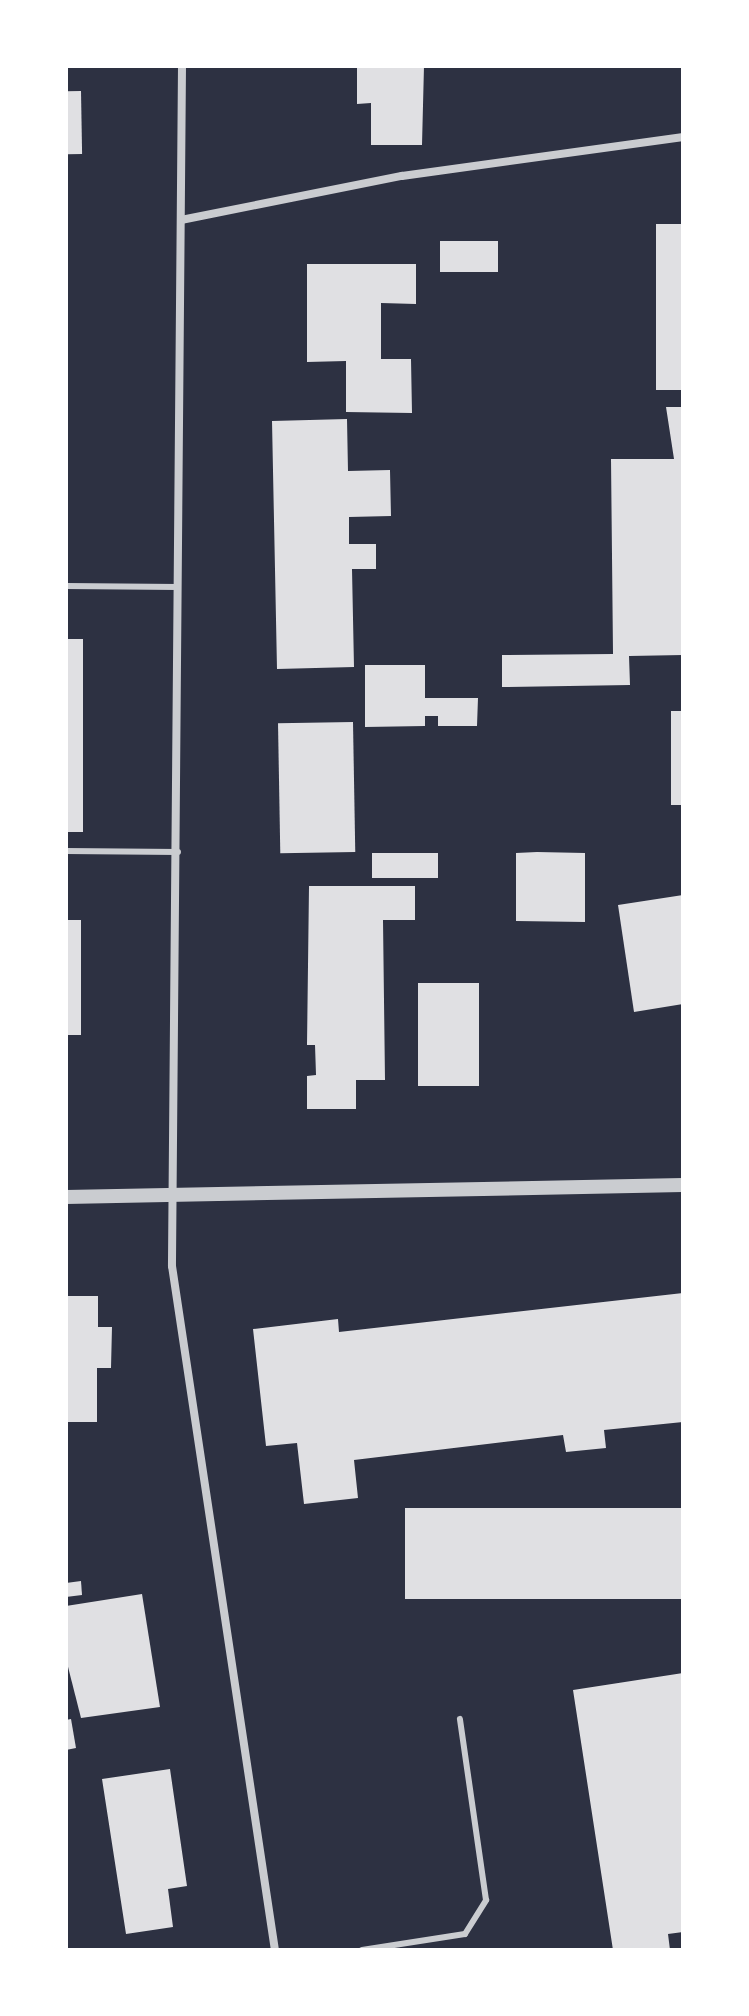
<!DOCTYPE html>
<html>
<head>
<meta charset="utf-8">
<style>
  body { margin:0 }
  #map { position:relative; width:749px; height:2016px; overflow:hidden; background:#2d3142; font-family:Lato,sans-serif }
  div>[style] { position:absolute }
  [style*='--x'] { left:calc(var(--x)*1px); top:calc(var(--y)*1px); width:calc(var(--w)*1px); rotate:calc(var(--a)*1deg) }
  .building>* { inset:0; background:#e0e0e3; transform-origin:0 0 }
  .service>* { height:6px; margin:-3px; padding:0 3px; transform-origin:3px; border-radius:3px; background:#caccd0 }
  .minor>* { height:8px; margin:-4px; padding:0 4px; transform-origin:4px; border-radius:4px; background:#caccd0 }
  .tertiary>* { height:14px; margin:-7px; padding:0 7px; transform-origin:7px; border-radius:7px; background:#caccd0 }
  span { translate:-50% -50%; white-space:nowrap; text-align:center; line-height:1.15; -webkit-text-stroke:8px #fff; paint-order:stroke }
  .frame { position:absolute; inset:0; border:68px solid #fff; pointer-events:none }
</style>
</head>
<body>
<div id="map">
  <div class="building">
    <i style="clip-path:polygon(357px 66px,424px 66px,422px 145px,371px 145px,371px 103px,357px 104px)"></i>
    <i style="left:81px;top:91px;width:63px;height:15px;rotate:89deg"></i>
    <i style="left:683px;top:224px;width:166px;height:27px;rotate:90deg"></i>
    <i style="left:498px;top:241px;width:31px;height:58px;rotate:90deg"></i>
    <i style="clip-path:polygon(307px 264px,416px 264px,416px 304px,381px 303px,381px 359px,411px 359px,412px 413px,346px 412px,346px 361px,307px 362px)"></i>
    <i style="clip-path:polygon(666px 407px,683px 407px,683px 655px,629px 656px,630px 685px,502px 687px,502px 655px,613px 654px,611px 459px,674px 459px)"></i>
    <i style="clip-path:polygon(347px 419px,348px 471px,390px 470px,391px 516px,349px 517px,349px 544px,376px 544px,376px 569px,352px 569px,354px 667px,277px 669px,272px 421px)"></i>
    <i style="left:66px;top:639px;width:17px;height:193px"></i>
    <i style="clip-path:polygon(365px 665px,425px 665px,425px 698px,478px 698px,477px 726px,438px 726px,438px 716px,425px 716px,425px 726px,365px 727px)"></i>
    <i style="left:671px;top:711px;width:12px;height:94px"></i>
    <i style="left:353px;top:722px;width:130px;height:75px;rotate:89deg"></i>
    <i style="clip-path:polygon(537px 852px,585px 853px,585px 922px,516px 921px,516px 853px)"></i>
    <i style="left:372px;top:853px;width:66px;height:25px"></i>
    <i style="clip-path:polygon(309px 886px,415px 886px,415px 920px,383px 920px,385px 1080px,356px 1080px,356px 1109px,307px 1109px,307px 1076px,316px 1075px,315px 1045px,307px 1045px)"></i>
    <i style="clip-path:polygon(683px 895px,683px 1004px,634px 1012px,618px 905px)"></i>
    <i style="left:66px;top:920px;width:15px;height:115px"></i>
    <i style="left:418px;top:983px;width:61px;height:103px"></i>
    <i style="clip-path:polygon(683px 1293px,683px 1422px,604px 1430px,606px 1448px,566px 1452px,563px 1435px,354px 1460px,358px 1498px,304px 1504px,297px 1443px,266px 1446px,253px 1329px,338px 1319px,339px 1332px)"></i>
    <i style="clip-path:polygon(66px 1296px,98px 1296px,98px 1327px,112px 1327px,111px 1368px,97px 1368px,97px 1422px,66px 1422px)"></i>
    <i style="left:683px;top:1508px;width:91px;height:278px;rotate:90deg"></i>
    <i style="clip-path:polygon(81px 1581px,82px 1595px,66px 1597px,66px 1583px)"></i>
    <i style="clip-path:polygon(142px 1594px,160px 1707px,81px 1718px,66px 1659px,66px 1606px)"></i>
    <i style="clip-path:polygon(683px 1673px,683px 1932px,668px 1934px,670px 1950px,613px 1950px,573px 1690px)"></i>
    <i style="clip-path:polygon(71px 1719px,76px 1748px,66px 1750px,66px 1720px)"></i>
    <i style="clip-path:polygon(170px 1769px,187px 1886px,168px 1889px,173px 1927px,126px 1934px,102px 1779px)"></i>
  </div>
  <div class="service">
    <i style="--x:66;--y:586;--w:112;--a:0.5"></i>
    <i style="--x:66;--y:851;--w:112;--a:0.5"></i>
    <i style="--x:362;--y:1950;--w:104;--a:-8.8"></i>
    <i style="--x:465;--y:1934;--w:40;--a:-58"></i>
    <i style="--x:486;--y:1900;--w:183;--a:-98.2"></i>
  </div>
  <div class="minor">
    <i style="--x:182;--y:66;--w:1200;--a:90.48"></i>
    <i style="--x:172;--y:1266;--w:692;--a:81.44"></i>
    <i style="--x:181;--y:220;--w:225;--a:-11.3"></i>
    <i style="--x:402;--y:176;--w:284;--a:-7.9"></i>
  </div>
  <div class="tertiary">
    <i style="--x:66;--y:1197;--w:617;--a:-1.11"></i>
  </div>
  <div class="frame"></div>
</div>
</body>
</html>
